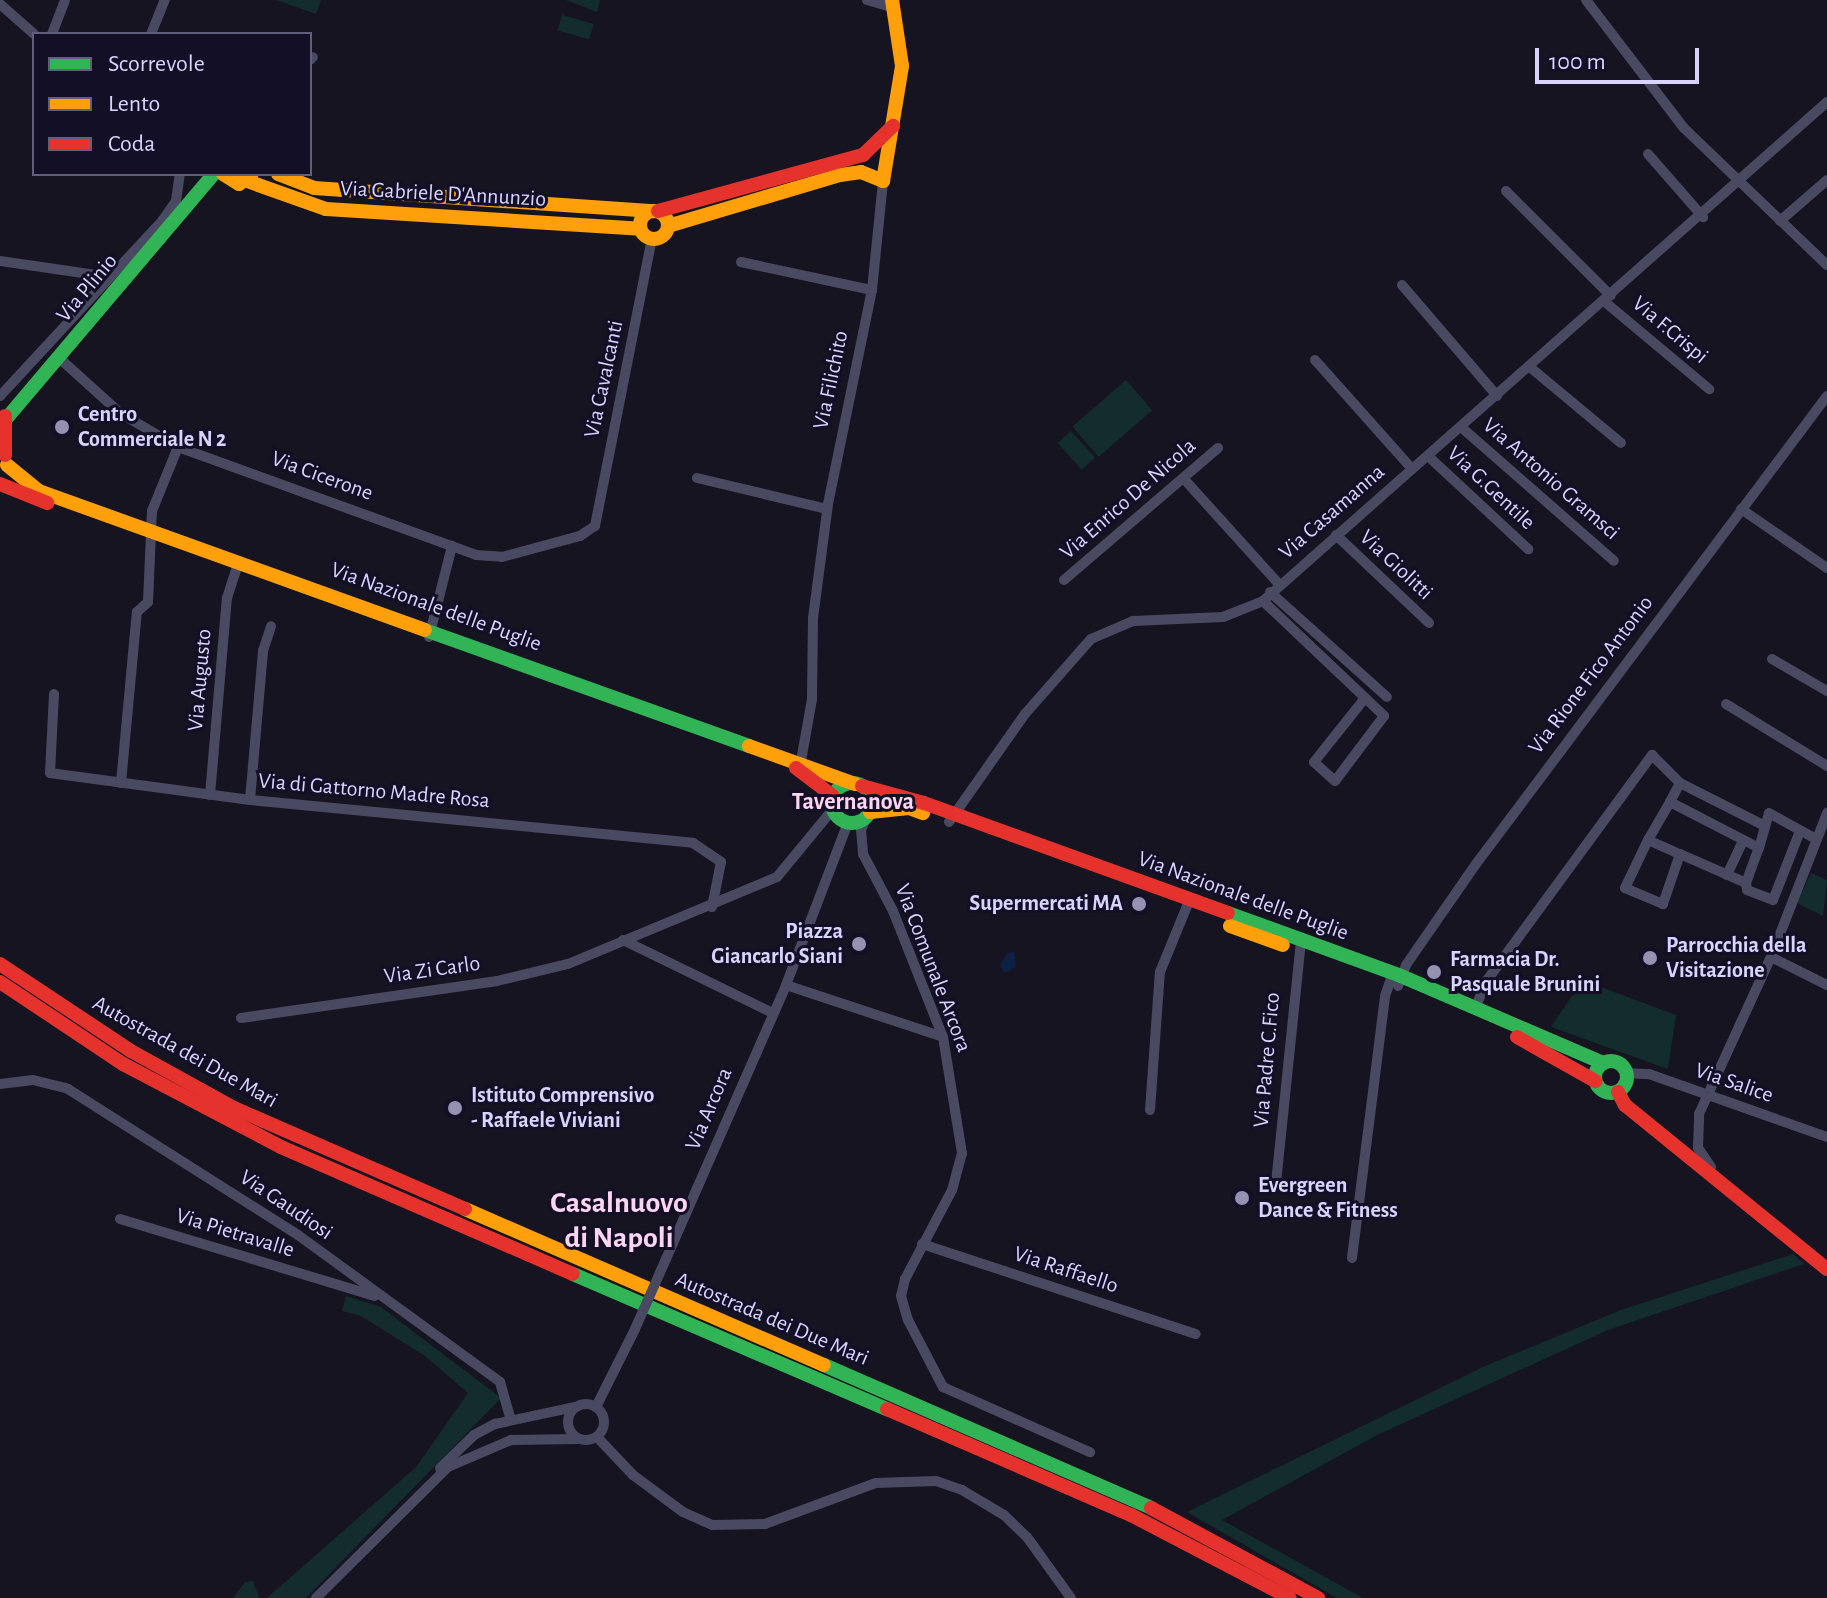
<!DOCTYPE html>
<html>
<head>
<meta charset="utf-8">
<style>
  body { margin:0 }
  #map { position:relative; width:1827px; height:1598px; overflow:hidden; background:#161421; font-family:"Alegreya Sans",sans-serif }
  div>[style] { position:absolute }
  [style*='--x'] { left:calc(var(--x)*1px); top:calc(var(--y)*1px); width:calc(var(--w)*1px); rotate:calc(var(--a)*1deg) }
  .green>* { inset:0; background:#132c2d; transform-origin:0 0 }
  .water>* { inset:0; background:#0d2144 }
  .street>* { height:10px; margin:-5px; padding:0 5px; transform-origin:5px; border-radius:5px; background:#4a4962 }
  .street>.ring { margin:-5px; padding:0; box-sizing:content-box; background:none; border:10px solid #4a4962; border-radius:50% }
  .fast>* { height:14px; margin:-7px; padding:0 7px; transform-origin:7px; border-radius:7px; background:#30b455 }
  .fast>.ring { margin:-7px; padding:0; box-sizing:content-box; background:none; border:14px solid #30b455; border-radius:50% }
  .slow>* { height:14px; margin:-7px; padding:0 7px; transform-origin:7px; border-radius:7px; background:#ff9f0a }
  .slow>.ring { margin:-7px; padding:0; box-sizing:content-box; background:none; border:14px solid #ff9f0a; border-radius:50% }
  .jam>* { height:14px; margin:-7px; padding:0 7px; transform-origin:7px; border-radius:7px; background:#e5322d }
  .street-bridge>* { height:10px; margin:-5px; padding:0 5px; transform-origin:5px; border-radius:5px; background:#4a4962 }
  .dots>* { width:22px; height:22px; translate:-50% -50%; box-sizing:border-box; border:4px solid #130f26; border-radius:50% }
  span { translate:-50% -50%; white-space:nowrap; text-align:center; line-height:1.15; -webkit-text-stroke:6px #130f26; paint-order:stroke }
  .street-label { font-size:22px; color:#d9d4ff }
  .poi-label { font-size:22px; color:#d9d4ff; font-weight:700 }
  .left { translate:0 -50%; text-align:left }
  .right { translate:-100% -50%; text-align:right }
  .neighbourhood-label { font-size:24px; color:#ffd6f0; font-weight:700 }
  .district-label { font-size:30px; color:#ffd6f0; font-weight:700 }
  .legend { position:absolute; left:32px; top:32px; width:280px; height:144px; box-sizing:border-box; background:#130f26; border:2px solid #625e7d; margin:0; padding:10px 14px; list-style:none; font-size:24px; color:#d9d4ff }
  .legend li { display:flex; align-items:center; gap:16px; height:40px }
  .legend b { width:40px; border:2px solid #625e7d }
  .scale { position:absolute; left:1535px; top:48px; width:164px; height:36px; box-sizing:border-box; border:4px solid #d9d4ff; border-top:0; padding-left:10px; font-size:24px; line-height:28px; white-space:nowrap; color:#d9d4ff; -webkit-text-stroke:6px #130f26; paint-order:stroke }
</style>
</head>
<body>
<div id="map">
  <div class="green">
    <i style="clip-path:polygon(276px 0,321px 0,316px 14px)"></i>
    <i style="clip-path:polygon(566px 0,600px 0,597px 12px)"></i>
    <i style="left:562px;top:15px;width:33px;height:16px;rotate:16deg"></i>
    <i style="left:1126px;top:380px;width:40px;height:71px;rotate:49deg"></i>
    <i style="left:1071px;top:431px;width:36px;height:18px;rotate:48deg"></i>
    <i style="clip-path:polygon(1811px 873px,1827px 880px,1823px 916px,1797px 903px)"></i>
    <i style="clip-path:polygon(1590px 983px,1676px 1015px,1668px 1069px,1551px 1027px,1571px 997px)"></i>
    <i style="clip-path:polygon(1793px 1254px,1804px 1264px,1608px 1330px,1377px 1435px,1222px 1520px,1363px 1598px,1337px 1598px,1187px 1512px,1485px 1366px,1621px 1310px)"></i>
    <i style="clip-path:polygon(346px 1296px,381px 1307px,501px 1398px,306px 1598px,267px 1598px,416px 1467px,468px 1393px,425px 1356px,361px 1316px,342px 1311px)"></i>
    <i style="clip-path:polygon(253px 1581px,259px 1598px,233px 1598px,245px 1582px)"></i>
  </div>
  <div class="water">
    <i style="clip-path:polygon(1014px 952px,1016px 967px,1004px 973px,1000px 965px,1007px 953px)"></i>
  </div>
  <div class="street">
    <i style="--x:867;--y:0;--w:29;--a:16"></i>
    <i style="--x:1586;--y:0;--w:161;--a:52.6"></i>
    <i style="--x:1684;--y:128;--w:198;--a:43.8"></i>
    <i style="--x:0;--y:4;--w:45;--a:41.4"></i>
    <i style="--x:52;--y:34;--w:36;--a:-69"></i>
    <i style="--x:151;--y:34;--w:37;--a:-68"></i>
    <i style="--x:310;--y:60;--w:4;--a:-45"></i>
    <i style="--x:1648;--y:154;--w:84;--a:48.9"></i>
    <i style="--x:1506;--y:191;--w:148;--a:45"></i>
    <i style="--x:1780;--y:221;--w:62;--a:-41.1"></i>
    <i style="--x:0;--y:261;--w:111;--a:8.3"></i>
    <i style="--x:741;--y:262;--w:134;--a:12.1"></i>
    <i style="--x:1402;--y:285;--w:146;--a:49.4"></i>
    <i style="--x:1605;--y:302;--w:136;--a:39.9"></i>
    <i style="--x:58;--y:357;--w:84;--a:42.1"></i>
    <i style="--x:120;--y:413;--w:67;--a:30.4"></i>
    <i style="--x:178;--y:447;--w:317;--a:19.9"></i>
    <i style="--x:476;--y:555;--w:26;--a:4"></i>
    <i style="--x:502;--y:557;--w:81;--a:-15.1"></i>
    <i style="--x:580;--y:536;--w:18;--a:-34"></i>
    <i style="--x:595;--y:526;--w:293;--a:-78.8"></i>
    <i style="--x:1315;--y:360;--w:146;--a:48.3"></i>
    <i style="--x:1531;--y:368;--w:117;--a:39.8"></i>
    <i style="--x:0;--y:396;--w:238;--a:-47.2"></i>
    <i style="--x:162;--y:221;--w:24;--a:-55"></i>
    <i style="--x:176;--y:201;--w:27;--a:-82"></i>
    <i style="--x:1461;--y:427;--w:203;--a:41.2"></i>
    <i style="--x:1428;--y:456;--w:137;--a:42.9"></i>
    <i style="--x:697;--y:478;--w:134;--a:13.4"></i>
    <i style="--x:1184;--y:479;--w:142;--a:47.9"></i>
    <i style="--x:1741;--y:509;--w:104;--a:34.5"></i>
    <i style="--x:1336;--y:535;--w:128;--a:43.4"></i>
    <i style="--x:1064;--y:580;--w:203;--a:-40.6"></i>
    <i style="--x:1270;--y:592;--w:157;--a:41.9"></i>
    <i style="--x:1263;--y:601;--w:167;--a:43.5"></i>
    <i style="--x:1384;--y:716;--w:81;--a:127"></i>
    <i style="--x:1335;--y:781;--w:28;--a:-138"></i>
    <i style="--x:1314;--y:762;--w:82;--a:-51.4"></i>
    <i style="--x:429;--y:637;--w:94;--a:-75.8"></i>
    <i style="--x:1772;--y:659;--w:64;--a:30.2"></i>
    <i style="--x:54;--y:694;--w:79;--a:92.9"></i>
    <i style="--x:50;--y:773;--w:202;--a:7.7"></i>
    <i style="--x:250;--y:800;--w:445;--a:5.5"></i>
    <i style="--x:693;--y:843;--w:34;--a:34"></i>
    <i style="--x:721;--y:862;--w:46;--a:101.3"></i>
    <i style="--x:1726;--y:704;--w:119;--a:31.5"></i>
    <i style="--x:801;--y:761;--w:63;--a:-79.9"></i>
    <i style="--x:812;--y:699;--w:81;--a:-89.3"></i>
    <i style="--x:813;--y:618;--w:115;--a:-82.5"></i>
    <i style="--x:828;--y:504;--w:218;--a:-78.4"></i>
    <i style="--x:872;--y:290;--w:110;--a:-84.2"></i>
    <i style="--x:121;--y:783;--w:172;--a:-84.7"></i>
    <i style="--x:137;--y:612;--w:15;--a:-42"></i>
    <i style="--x:148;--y:602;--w:91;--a:-87.5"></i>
    <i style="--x:152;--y:511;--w:69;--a:-67.9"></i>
    <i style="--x:1680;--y:783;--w:93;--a:26.8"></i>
    <i style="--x:210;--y:795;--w:198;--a:-85.1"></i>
    <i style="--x:227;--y:598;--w:39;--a:-72"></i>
    <i style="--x:250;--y:800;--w:150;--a:-85"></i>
    <i style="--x:263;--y:651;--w:26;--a:-72"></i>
    <i style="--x:867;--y:816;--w:15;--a:113"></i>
    <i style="--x:861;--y:830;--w:24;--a:85"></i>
    <i style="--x:863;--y:854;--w:64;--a:62.2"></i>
    <i style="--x:893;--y:911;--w:136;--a:68.4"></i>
    <i style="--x:943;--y:1037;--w:118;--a:80.7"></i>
    <i style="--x:962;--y:1153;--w:38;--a:105"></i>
    <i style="--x:952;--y:1190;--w:101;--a:117.8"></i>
    <i style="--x:905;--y:1279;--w:17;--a:103"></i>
    <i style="--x:901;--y:1296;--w:25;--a:74"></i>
    <i style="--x:908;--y:1320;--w:76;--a:62.4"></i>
    <i style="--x:943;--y:1387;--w:161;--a:23.9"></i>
    <i style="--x:949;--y:822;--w:132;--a:-54.9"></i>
    <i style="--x:1025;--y:714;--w:100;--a:-48.7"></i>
    <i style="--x:1091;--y:639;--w:46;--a:-23.2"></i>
    <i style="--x:1133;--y:621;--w:90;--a:-2.5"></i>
    <i style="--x:1223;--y:617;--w:43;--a:-21.8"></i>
    <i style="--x:1263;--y:601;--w:753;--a:-41.5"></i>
    <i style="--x:1648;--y:840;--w:35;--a:24"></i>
    <i style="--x:1680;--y:854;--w:53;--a:108.8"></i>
    <i style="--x:1663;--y:904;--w:41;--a:-157.2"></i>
    <i style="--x:1625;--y:888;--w:53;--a:-64.4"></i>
    <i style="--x:1648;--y:840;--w:44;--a:-59.9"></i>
    <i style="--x:1680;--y:854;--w:72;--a:23.7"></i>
    <i style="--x:1746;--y:883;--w:37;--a:-70"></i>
    <i style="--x:1727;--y:875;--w:38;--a:-65"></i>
    <i style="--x:1746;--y:883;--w:7;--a:82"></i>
    <i style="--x:1747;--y:890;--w:28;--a:21"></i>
    <i style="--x:1773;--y:900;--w:74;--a:-68.6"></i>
    <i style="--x:623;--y:940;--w:167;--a:26"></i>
    <i style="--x:1771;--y:957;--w:63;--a:26.6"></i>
    <i style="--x:786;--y:985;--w:165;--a:18.3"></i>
    <i style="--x:1398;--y:986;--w:22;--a:-69"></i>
    <i style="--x:1406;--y:965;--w:123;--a:-55.3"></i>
    <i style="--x:1476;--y:864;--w:585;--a:-53.13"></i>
    <i style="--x:1475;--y:1008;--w:32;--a:-66"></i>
    <i style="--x:1488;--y:979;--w:278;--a:-53.8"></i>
    <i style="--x:1652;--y:755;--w:40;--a:45"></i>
    <i style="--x:1680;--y:783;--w:21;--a:118"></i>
    <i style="--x:1670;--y:802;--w:100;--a:27.3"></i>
    <i style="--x:1759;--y:848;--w:36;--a:-74"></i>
    <i style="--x:1769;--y:813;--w:54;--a:29"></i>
    <i style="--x:241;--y:1018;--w:259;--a:-8.2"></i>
    <i style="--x:497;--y:981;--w:73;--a:-13.5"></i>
    <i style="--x:568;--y:964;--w:226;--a:-22.6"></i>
    <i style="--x:777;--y:877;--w:88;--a:-50.5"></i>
    <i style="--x:1627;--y:1073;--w:22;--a:3"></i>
    <i style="--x:1649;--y:1074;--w:189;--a:19.5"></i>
    <i style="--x:0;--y:1084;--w:33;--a:-7"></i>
    <i style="--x:33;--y:1080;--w:36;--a:14"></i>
    <i style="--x:68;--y:1089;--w:272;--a:32.4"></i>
    <i style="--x:298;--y:1235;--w:250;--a:36"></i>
    <i style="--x:500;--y:1382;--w:37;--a:74"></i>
    <i style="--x:1150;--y:1110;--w:138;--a:-85.9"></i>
    <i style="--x:1160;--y:972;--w:79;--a:-67.7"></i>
    <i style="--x:1711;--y:1167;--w:23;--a:-124"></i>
    <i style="--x:1698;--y:1148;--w:34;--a:-88"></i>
    <i style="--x:1699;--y:1114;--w:173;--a:-65.4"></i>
    <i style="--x:1771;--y:957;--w:155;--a:-68.7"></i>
    <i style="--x:1276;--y:1183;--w:243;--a:-84.1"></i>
    <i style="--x:120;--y:1219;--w:266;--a:16.8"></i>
    <i style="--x:922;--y:1244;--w:288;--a:18.2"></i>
    <i style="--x:1352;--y:1258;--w:264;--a:-82.8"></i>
    <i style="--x:1385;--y:996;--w:24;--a:-71"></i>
    <i style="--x:666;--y:1259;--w:299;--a:-66.3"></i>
    <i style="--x:786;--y:985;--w:173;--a:-69.1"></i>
    <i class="ring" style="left:568px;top:1404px;width:26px;height:26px"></i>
    <i style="--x:596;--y:1407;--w:87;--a:-63.4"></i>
    <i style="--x:597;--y:1437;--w:52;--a:46.5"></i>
    <i style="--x:633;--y:1475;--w:62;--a:36.5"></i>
    <i style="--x:683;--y:1512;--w:32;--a:24"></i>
    <i style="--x:712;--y:1525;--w:53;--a:-1.1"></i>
    <i style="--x:765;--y:1524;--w:118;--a:-20.3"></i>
    <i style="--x:876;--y:1483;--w:60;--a:-1.9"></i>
    <i style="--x:936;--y:1481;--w:28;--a:19"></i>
    <i style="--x:962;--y:1490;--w:49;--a:30.8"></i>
    <i style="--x:1004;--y:1515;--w:32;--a:44"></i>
    <i style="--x:1027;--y:1537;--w:75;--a:54.2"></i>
    <i style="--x:440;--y:1468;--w:47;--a:-44.1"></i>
    <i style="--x:474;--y:1435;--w:24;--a:-28"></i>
    <i style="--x:495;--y:1424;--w:82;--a:-12"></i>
    <i style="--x:316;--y:1598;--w:186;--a:-44.8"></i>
    <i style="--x:448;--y:1467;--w:69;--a:-23.2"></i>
    <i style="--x:511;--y:1440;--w:66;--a:-0.9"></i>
  </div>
  <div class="fast">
    <i style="--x:0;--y:426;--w:331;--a:-49.7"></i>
    <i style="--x:425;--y:630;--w:344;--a:19.7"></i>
    <i class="ring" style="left:832px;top:783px;width:26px;height:26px"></i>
    <i style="--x:1228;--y:913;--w:184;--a:20"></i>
    <i style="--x:1401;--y:976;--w:220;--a:23.3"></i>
    <i class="ring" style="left:1595px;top:1061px;width:18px;height:18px"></i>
    <i style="--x:573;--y:1274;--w:342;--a:23.3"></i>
    <i style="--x:824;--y:1365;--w:357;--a:23.6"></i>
  </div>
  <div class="slow">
    <i style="--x:223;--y:174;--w:19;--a:32"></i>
    <i style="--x:239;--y:184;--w:16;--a:-38"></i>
    <i style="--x:278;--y:174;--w:39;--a:21"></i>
    <i style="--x:314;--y:188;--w:340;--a:3.9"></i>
    <i style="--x:247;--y:181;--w:84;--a:19.5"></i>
    <i style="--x:326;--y:209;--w:315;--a:3.6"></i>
    <i class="ring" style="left:640px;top:211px;width:14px;height:14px"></i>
    <i style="--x:668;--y:226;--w:179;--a:-16.5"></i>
    <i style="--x:840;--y:175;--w:21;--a:-8"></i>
    <i style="--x:861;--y:172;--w:24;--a:22"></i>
    <i style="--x:883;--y:181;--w:117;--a:-80.6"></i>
    <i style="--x:902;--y:66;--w:67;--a:-98.6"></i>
    <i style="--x:7;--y:465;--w:41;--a:39.1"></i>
    <i style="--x:39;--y:491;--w:410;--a:19.8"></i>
    <i style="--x:749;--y:746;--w:113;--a:19.7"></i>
    <i style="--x:870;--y:812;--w:39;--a:-6"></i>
    <i style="--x:909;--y:808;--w:15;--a:20"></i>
    <i style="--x:1230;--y:926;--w:56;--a:19.7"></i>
    <i style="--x:465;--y:1209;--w:391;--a:23.5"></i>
  </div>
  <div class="jam">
    <i style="--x:658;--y:211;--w:213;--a:-15.3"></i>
    <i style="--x:863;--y:155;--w:42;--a:-44"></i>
    <i style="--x:5;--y:416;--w:39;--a:90"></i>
    <i style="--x:0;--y:484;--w:51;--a:22"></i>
    <i style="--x:796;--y:768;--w:46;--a:37.1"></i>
    <i style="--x:862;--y:786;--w:64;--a:15.3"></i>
    <i style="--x:924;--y:803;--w:323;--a:19.9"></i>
    <i style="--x:0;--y:964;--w:157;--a:33.6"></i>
    <i style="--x:131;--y:1051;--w:118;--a:29"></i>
    <i style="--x:234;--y:1108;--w:252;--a:23.6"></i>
    <i style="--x:0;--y:982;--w:148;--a:33.7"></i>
    <i style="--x:123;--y:1064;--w:178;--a:27.7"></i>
    <i style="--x:281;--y:1147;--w:318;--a:23.5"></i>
    <i style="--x:1517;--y:1037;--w:90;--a:29.4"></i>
    <i style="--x:1618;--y:1092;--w:15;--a:62"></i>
    <i style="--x:1625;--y:1105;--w:260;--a:39.1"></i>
    <i style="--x:887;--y:1409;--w:266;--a:23.5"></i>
    <i style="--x:1131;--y:1515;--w:179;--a:27.6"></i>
    <i style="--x:1151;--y:1508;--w:190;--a:28.3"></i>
  </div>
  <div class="street-bridge">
    <i style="--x:635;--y:1329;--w:77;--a:-66.1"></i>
  </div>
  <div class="dots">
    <i style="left:62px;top:427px;background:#9591b1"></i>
    <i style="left:1139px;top:904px;background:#9591b1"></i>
    <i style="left:859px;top:944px;background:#9591b1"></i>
    <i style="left:1650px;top:958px;background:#9591b1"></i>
    <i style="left:1434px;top:972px;background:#9591b1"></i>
    <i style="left:455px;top:1108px;background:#9591b1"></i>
    <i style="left:1242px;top:1198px;background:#9591b1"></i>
  </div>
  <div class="street-label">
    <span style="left:443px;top:194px;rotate:3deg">Via Gabriele D'Annunzio</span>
    <span style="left:87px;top:288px;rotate:-50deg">Via Plinio</span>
    <span style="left:1670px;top:330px;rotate:40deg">Via F.Crispi</span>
    <span style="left:604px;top:379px;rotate:-78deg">Via Cavalcanti</span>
    <span style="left:831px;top:380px;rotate:-78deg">Via Filichito</span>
    <span style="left:322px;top:476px;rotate:20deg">Via Cicerone</span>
    <span style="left:1551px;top:479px;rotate:41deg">Via Antonio Gramsci</span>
    <span style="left:1491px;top:488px;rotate:43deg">Via G.Gentile</span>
    <span style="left:1128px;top:499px;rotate:-41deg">Via Enrico De Nicola</span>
    <span style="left:1332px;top:512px;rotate:-41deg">Via Casamanna</span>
    <span style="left:1396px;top:565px;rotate:43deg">Via Giolitti</span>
    <span style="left:436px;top:607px;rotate:20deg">Via Nazionale delle Puglie</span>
    <span style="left:1591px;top:675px;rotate:-53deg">Via Rione Fico Antonio</span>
    <span style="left:200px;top:680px;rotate:-85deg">Via Augusto</span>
    <span style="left:374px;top:791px;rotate:5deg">Via di Gattorno Madre Rosa</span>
    <span style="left:1243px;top:896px;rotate:20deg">Via Nazionale delle Puglie</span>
    <span style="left:933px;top:968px;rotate:69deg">Via Comunale Arcora</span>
    <span style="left:432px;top:970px;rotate:-8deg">Via Zi Carlo</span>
    <span style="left:185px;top:1052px;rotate:29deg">Autostrada dei Due Mari</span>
    <span style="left:1267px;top:1060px;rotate:-85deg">Via Padre C.Fico</span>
    <span style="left:1734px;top:1083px;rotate:19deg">Via Salice</span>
    <span style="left:709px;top:1109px;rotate:-67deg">Via Arcora</span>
    <span style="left:286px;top:1205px;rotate:34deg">Via Gaudiosi</span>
    <span style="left:235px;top:1233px;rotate:17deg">Via Pietravalle</span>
    <span style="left:1066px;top:1270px;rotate:18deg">Via Raffaello</span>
    <span style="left:772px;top:1319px;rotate:23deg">Autostrada dei Due Mari</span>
  </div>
  <div class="poi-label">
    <span class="left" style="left:78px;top:427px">Centro<br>Commerciale N 2</span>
    <span class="right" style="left:1123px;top:904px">Supermercati MA</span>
    <span class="right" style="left:843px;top:944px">Piazza<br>Giancarlo Siani</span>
    <span class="left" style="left:1666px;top:958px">Parrocchia della<br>Visitazione</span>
    <span class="left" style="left:1450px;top:972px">Farmacia Dr.<br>Pasquale Brunini</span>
    <span class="left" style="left:471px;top:1108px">Istituto Comprensivo<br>- Raffaele Viviani</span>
    <span class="left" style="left:1258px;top:1198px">Evergreen<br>Dance &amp; Fitness</span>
  </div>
  <div class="neighbourhood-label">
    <span style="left:853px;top:803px">Tavernanova</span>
  </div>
  <div class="district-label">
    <span style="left:619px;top:1220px">Casalnuovo<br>di Napoli</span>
  </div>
  <ul class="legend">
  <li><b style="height:10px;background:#30b455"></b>Scorrevole</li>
  <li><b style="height:10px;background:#ff9f0a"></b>Lento</li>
  <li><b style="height:10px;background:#e5322d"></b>Coda</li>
  </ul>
  <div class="scale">100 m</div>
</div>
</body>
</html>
